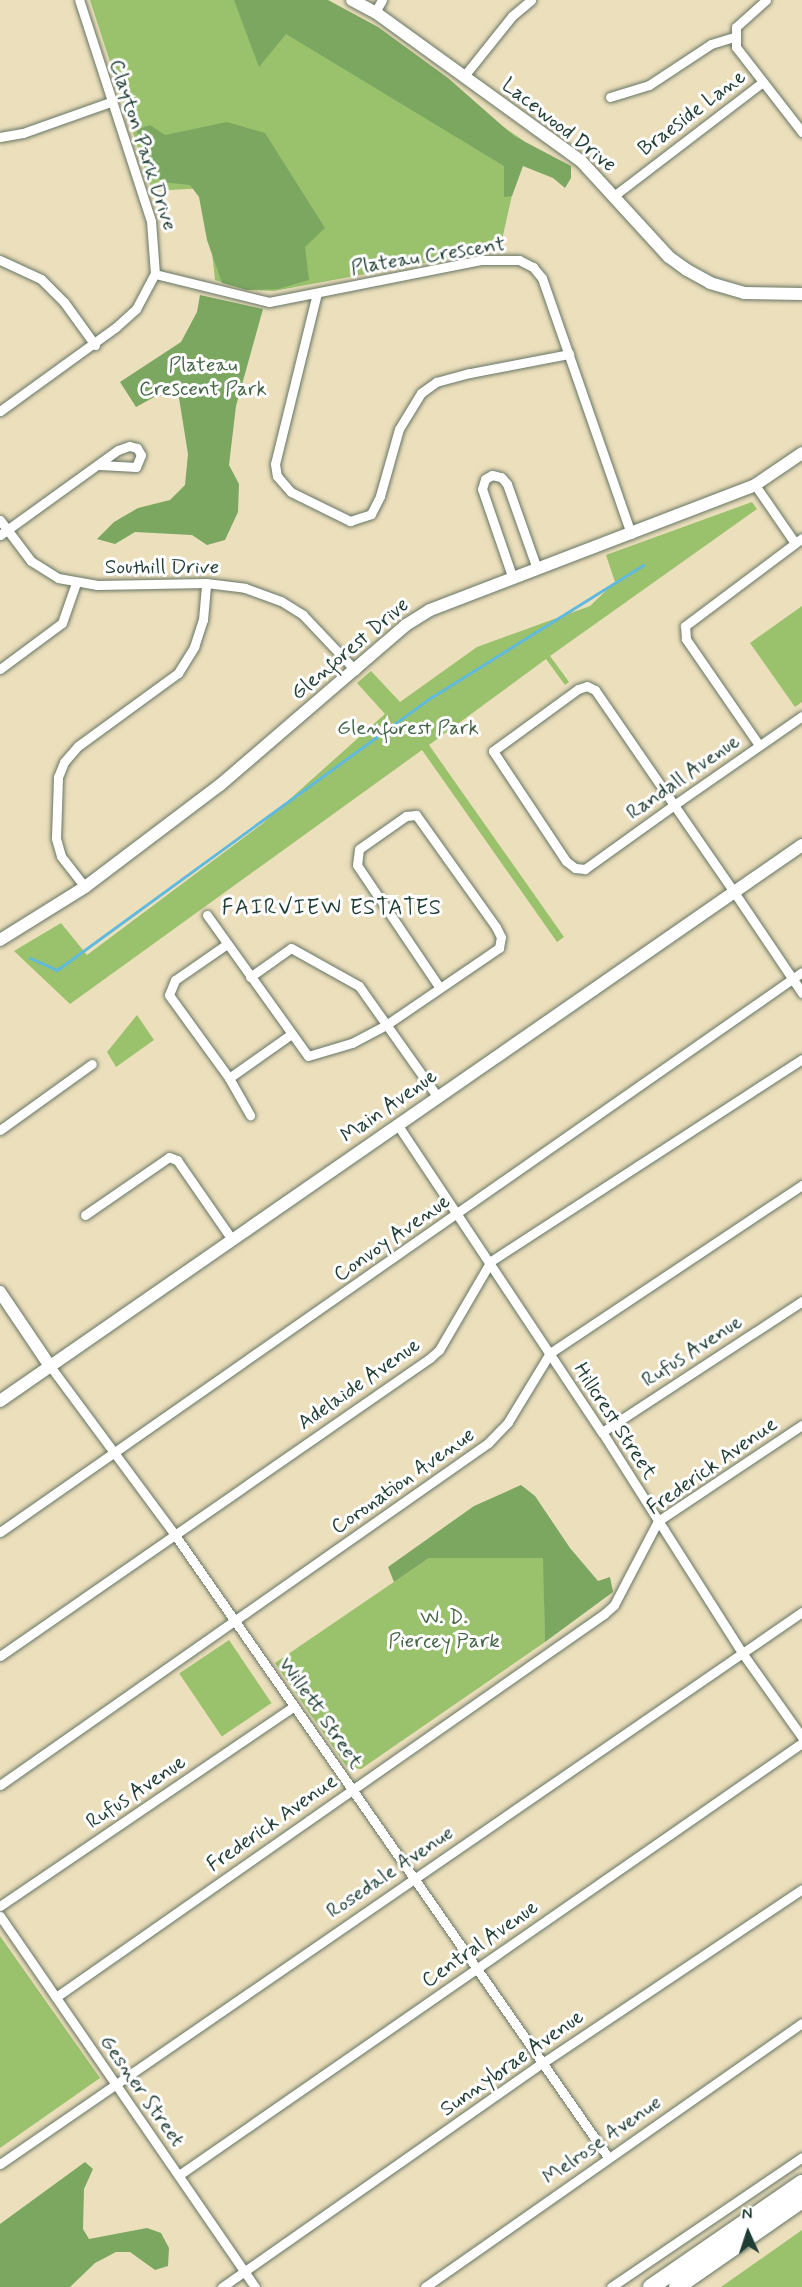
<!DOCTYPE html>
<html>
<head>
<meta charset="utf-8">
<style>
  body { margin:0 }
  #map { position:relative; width:802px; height:2287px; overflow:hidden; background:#ecdfbc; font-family:Mynerve,sans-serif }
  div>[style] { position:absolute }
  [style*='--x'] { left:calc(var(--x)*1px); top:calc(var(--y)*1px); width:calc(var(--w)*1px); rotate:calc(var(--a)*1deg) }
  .green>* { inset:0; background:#9ac16c; transform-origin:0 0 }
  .forest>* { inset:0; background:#7ba760 }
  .stream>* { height:3px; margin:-1.5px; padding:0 1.5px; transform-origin:1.5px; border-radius:1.5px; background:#60badd }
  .roads { filter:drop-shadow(0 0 2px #677664) drop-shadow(0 0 2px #677664) }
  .street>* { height:9px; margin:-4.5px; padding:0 4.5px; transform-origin:4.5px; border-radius:4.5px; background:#fff }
  .secondary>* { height:12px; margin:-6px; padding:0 6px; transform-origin:6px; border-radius:6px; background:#fff }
  .highway>* { height:16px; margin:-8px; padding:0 8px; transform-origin:8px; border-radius:8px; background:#fff }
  span { translate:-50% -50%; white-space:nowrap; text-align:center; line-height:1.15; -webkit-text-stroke:6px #fff; paint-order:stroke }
  .street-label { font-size:21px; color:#1f3d34 }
  .park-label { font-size:21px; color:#446545 }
  .neighbourhood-label { font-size:22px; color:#1f3d34; letter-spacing:1.5px }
  .north { position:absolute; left:718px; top:2203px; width:60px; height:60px; -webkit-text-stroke:4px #fff; paint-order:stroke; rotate:357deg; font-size:16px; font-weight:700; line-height:24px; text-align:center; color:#1f3d34 }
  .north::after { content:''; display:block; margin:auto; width:21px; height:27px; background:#1f3d34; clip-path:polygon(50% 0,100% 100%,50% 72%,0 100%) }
</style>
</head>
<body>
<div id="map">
  <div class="green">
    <i style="clip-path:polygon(90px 0,318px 0,524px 141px,500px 249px,274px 291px,247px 290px,215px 280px,205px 188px,152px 191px)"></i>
    <i style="clip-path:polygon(752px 502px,757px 509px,550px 656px,569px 682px,565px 685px,546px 659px,429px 745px,564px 937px,557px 942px,422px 750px,70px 1004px,14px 951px,61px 923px,87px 955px,262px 824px,385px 714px,357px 683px,371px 671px,400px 702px,477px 647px,590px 606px,615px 582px,606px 555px)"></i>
    <i style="clip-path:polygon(802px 606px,802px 702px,795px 707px,750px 643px)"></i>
    <i style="clip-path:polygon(137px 1015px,154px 1040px,116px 1067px,107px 1052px)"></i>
    <i style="clip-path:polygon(429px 1558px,544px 1558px,545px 1642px,361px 1769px,347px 1767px,275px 1663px)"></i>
    <i style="left:229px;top:1640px;width:76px;height:60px;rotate:56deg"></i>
    <i style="clip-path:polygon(0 1936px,100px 2078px,0 2148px)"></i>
    <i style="clip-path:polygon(802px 2230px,802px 2287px,721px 2287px)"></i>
  </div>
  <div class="forest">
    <i style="clip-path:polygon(234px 0,328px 0,378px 27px,448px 78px,514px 136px,571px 166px,571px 178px,565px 188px,553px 178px,523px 166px,512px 196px,504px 197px,504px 166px,286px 34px,259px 67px)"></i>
    <i style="clip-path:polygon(227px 122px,265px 133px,325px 228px,305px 247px,309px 280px,278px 289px,247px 290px,222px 283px,207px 240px,199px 197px,190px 185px,162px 182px,152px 171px,136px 130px,150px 125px,165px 135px)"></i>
    <i style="clip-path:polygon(200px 295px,263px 309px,236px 406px,229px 465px,239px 484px,238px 512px,225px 540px,207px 545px,192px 535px,135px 532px,115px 544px,97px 539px,114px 522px,138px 508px,170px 500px,185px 485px,188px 454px,179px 398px,158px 395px,136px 407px,120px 382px,181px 342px,197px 312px)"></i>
    <i style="clip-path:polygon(521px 1485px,535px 1496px,570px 1548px,598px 1581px,610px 1577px,613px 1592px,545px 1642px,543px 1558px,429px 1558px,394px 1582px,388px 1567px,474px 1506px)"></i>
    <i style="clip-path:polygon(85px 2162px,93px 2169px,84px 2189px,83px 2229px,89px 2239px,147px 2228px,161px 2233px,169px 2248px,168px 2266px,155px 2270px,130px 2252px,116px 2252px,95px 2263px,70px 2287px,0 2287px,0 2224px)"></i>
  </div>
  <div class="stream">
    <i style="--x:30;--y:958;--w:30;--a:24"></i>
    <i style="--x:57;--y:970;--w:464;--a:-36.1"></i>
    <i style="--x:432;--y:697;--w:249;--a:-32"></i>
  </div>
  <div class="roads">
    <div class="street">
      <i style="--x:766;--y:0;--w:40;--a:138"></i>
      <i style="--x:736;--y:27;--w:20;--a:90"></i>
      <i style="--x:736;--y:47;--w:108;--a:52.2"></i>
      <i style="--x:375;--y:12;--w:14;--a:-60"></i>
      <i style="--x:464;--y:76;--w:77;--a:-51.3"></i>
      <i style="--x:512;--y:16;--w:25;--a:-40"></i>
      <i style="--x:610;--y:97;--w:41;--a:-17.1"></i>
      <i style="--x:649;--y:85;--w:74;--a:-33.5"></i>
      <i style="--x:711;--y:44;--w:24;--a:-17"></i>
      <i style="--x:0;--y:137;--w:23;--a:-10"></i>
      <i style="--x:23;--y:133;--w:92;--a:-19.6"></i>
      <i style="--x:615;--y:195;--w:186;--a:-37.4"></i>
      <i style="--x:0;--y:260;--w:45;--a:24.9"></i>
      <i style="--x:41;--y:279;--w:33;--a:45"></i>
      <i style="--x:64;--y:302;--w:53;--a:54.2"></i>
      <i style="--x:155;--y:274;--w:117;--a:13.8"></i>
      <i style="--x:269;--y:302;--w:217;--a:-11.2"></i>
      <i style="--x:482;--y:260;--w:37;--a:0"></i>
      <i style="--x:519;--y:260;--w:16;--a:27"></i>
      <i style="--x:533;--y:267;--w:14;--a:51"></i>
      <i style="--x:542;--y:278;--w:271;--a:70.8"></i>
      <i style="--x:317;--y:293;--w:176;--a:103.8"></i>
      <i style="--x:275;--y:464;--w:12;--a:81"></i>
      <i style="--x:277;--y:476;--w:21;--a:49"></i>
      <i style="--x:291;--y:492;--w:66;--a:26.2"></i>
      <i style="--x:350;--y:521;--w:22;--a:-18"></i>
      <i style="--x:371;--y:514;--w:20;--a:-63"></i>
      <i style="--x:380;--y:496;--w:70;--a:-74.2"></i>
      <i style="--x:399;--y:429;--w:42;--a:-58.6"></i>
      <i style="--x:421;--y:393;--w:19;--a:-36"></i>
      <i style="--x:436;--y:382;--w:35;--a:-15"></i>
      <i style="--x:470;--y:373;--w:101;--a:-10.9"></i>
      <i style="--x:0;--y:411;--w:143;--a:-35.9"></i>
      <i style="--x:116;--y:327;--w:27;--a:-42"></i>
      <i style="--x:136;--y:309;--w:40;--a:-62"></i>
      <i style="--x:155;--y:274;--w:53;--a:-94.3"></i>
      <i style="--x:151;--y:221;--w:232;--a:-108"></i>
      <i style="--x:755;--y:485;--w:70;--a:55.4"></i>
      <i style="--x:0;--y:520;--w:51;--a:52.9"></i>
      <i style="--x:31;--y:561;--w:32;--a:32"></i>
      <i style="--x:58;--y:578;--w:40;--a:10"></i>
      <i style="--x:97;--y:585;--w:109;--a:-1.1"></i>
      <i style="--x:206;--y:583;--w:39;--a:7"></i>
      <i style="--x:245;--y:588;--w:38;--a:20"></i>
      <i style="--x:281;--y:601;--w:26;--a:32"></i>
      <i style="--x:303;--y:615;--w:76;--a:46.6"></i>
      <i style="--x:0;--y:535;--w:145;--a:-35.8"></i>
      <i style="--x:118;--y:450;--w:12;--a:-20"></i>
      <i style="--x:129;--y:446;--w:8;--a:14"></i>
      <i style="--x:137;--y:448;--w:8;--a:60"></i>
      <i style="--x:141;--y:455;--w:13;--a:113"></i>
      <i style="--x:136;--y:467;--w:36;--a:-177"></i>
      <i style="--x:512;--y:576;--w:92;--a:-109"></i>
      <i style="--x:482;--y:489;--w:10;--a:-73"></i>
      <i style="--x:485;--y:479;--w:8;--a:-30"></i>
      <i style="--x:492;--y:475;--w:9;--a:13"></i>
      <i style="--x:501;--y:477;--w:9;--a:49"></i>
      <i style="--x:507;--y:484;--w:87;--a:70.5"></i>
      <i style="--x:0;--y:669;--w:77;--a:-36.6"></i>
      <i style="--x:62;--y:623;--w:42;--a:-70.7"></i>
      <i style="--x:802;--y:716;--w:156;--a:145.2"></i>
      <i style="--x:674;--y:805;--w:110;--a:144.3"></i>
      <i style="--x:585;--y:869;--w:10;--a:-174"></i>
      <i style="--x:575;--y:868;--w:11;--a:-142"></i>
      <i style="--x:566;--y:861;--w:132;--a:-123.6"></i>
      <i style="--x:493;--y:751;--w:105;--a:-36.1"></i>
      <i style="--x:578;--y:689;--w:9;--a:-18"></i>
      <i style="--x:587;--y:686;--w:9;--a:27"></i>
      <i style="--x:595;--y:690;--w:140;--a:55.5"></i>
      <i style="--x:674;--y:805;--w:106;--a:55.4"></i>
      <i style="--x:734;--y:892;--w:122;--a:56"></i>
      <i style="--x:759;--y:745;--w:129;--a:-124.6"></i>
      <i style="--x:686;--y:639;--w:13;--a:-94"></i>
      <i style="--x:685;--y:626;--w:146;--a:-36.9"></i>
      <i style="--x:85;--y:887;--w:39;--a:-128"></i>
      <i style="--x:61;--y:856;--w:19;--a:-106"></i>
      <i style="--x:56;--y:838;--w:61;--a:-88.1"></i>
      <i style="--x:58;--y:777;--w:16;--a:-68"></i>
      <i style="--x:64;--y:762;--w:21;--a:-49"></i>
      <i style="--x:78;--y:746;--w:124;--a:-36.1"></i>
      <i style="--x:178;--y:673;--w:31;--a:-58"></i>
      <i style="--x:194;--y:647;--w:28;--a:-72"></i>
      <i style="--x:203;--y:620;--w:37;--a:-85"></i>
      <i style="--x:207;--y:915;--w:173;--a:54.4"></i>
      <i style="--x:308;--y:1056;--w:46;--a:-16.5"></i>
      <i style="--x:352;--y:1043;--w:38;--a:-28"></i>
      <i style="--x:386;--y:1025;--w:137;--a:-34.3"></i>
      <i style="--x:499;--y:948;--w:11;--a:-80"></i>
      <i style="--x:501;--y:937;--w:11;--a:-117"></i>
      <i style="--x:496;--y:927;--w:138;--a:-125.5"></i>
      <i style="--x:416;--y:815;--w:10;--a:174"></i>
      <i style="--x:406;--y:816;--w:57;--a:144.9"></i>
      <i style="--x:359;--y:849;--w:16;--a:97"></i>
      <i style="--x:357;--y:865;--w:148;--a:56"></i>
      <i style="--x:227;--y:944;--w:63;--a:145.3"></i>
      <i style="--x:175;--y:980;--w:16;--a:112"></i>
      <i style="--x:169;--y:995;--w:102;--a:54.1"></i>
      <i style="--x:229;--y:1078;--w:43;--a:60.4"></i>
      <i style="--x:250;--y:977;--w:50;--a:-35.3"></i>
      <i style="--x:291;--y:948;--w:78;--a:29.2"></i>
      <i style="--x:359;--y:986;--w:135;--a:54.7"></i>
      <i style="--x:229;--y:1078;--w:75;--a:-35.2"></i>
      <i style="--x:397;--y:1124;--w:370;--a:56.4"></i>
      <i style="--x:602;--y:1432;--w:263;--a:57.6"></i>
      <i style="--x:743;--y:1654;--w:102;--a:54.6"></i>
      <i style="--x:0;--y:1130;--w:113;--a:-35.7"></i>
      <i style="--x:85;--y:1215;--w:102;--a:-34.6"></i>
      <i style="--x:169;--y:1157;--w:9;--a:21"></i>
      <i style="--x:177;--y:1160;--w:95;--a:55.3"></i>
      <i style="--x:50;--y:1366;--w:210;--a:53.5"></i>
      <i style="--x:175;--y:1535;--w:758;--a:55.16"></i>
      <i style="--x:602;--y:1432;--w:239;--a:-33.2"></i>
      <i style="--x:0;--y:1532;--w:978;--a:-34.92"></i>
      <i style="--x:0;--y:1656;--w:523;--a:-34.72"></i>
      <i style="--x:430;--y:1358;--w:12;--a:-42"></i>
      <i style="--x:439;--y:1350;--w:103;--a:-59.7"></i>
      <i style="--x:491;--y:1261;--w:371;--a:-33"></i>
      <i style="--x:0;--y:1785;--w:596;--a:-35.02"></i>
      <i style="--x:488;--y:1443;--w:29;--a:-46"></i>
      <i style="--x:508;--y:1422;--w:81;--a:-58.7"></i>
      <i style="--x:550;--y:1353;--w:303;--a:-33.7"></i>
      <i style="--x:0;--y:1906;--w:354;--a:-34.2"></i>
      <i style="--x:0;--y:1916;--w:450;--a:55.5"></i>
      <i style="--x:56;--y:1997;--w:669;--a:-34.95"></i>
      <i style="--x:604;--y:1614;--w:13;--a:-42"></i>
      <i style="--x:614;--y:1605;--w:95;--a:-62.4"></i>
      <i style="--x:658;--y:1521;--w:173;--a:-33.7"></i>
      <i style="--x:0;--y:2164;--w:974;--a:-34.54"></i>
      <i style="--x:179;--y:2175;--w:758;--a:-34.74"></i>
      <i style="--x:222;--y:2287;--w:389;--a:-35"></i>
      <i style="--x:541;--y:2064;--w:314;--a:-33.8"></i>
      <i style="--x:425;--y:2287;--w:460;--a:-35"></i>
      <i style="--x:611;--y:2287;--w:231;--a:-34.2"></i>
    </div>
    <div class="secondary">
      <i style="--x:352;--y:0;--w:26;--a:28"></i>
      <i style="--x:375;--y:12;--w:254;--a:35.9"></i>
      <i style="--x:581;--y:161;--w:130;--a:47.5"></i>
      <i style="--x:669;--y:257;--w:22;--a:36"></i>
      <i style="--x:687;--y:270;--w:26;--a:29"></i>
      <i style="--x:710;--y:283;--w:35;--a:16"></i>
      <i style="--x:744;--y:293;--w:58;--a:1"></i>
      <i style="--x:0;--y:940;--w:100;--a:-31.9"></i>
      <i style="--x:85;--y:887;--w:169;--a:-37.1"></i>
      <i style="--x:220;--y:785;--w:245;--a:-40.7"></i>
      <i style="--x:406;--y:625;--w:28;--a:-32"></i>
      <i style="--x:430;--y:610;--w:348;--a:-21"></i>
      <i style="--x:755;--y:485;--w:57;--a:-34.2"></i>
      <i style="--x:0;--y:1292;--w:89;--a:56"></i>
      <i style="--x:0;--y:1401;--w:976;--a:-34.73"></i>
    </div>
    <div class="highway">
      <i style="--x:651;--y:2287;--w:183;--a:-34.6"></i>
      <i style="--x:677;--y:2287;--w:152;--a:-34.8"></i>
    </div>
  </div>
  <div class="street-label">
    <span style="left:692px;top:113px;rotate:-37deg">Braeside Lane</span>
    <span style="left:559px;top:125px;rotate:38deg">Lacewood Drive</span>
    <span style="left:143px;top:145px;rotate:72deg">Clayton Park Drive</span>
    <span style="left:428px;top:256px;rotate:-9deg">Plateau Crescent</span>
    <span style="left:162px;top:567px">Southill Drive</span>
    <span style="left:350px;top:649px;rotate:-40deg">Glenforest Drive</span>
    <span style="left:683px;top:777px;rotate:-35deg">Randall Avenue</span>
    <span style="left:389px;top:1106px;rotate:-35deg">Main Avenue</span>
    <span style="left:392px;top:1238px;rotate:-35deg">Convoy Avenue</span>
    <span style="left:692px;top:1351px;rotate:-33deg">Rufus Avenue</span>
    <span style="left:359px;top:1384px;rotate:-35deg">Adelaide Avenue</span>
    <span style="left:615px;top:1421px;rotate:57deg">Hillcrest Street</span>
    <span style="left:712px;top:1466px;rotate:-35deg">Frederick Avenue</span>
    <span style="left:403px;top:1481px;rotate:-35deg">Coronation Avenue</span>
    <span style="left:321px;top:1713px;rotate:55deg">Willett Street</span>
    <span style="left:136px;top:1792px;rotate:-34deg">Rufus Avenue</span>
    <span style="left:272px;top:1823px;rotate:-35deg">Frederick Avenue</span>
    <span style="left:390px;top:1872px;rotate:-34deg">Rosedale Avenue</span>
    <span style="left:480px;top:1944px;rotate:-35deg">Central Avenue</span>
    <span style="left:512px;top:2063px;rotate:-35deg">Sunnybrae Avenue</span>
    <span style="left:142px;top:2091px;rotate:55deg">Gesner Street</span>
    <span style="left:602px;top:2140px;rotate:-35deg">Melrose Avenue</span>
  </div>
  <div class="park-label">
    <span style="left:203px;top:377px">Plateau<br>Crescent Park</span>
    <span style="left:408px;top:728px">Glenforest Park</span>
    <span style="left:444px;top:1629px">W. D.<br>Piercey Park</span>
  </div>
  <div class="neighbourhood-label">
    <span style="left:332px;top:909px">FAIRVIEW ESTATES</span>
  </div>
  <div class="north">N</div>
</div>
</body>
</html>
